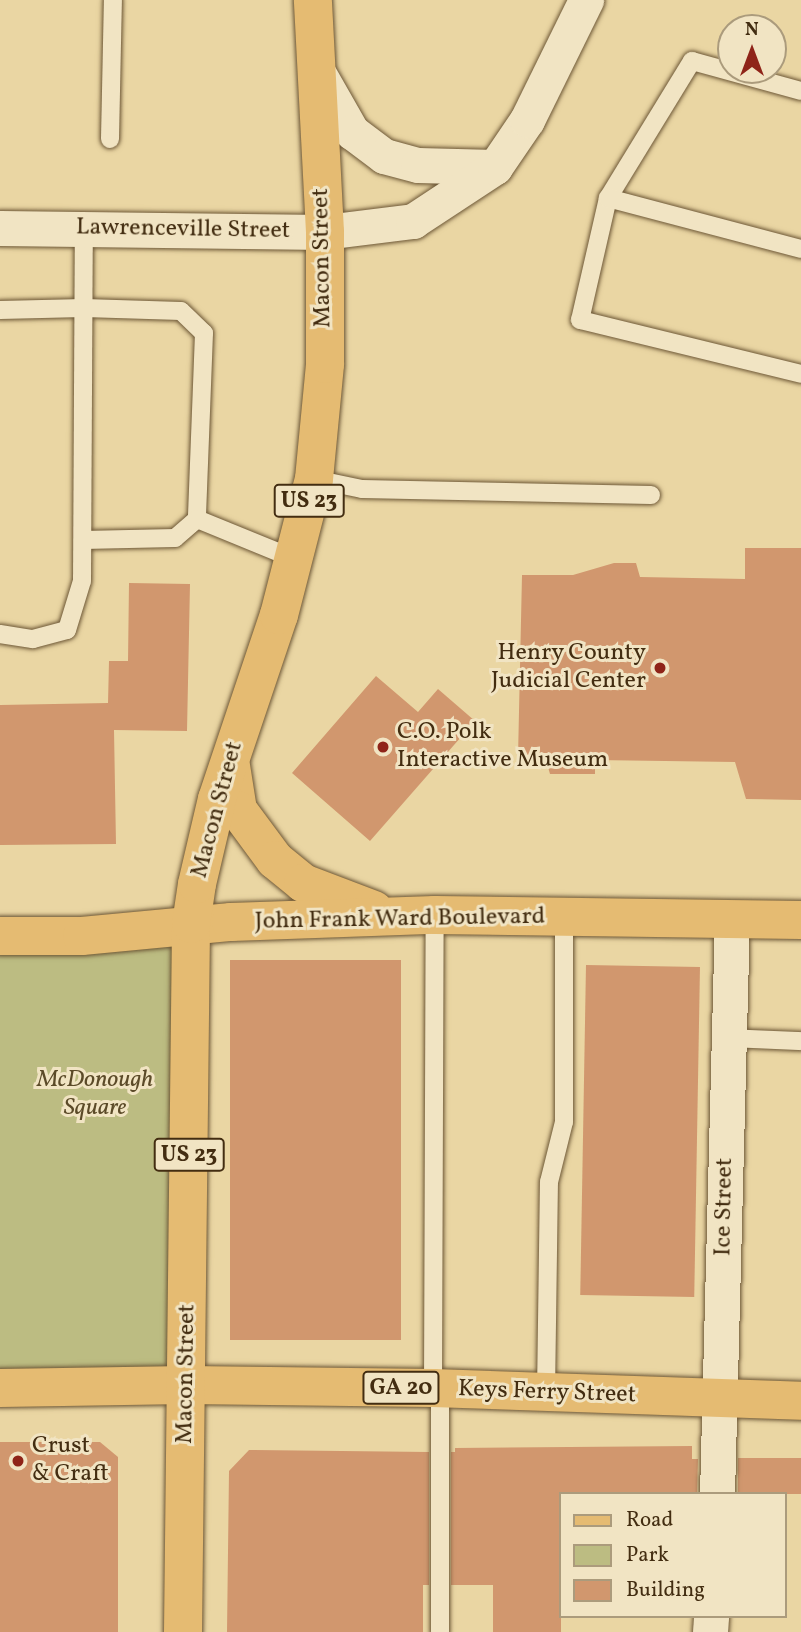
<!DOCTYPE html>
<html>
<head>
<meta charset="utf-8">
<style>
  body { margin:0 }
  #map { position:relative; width:801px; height:1632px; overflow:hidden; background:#ead6a3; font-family:Vollkorn,serif }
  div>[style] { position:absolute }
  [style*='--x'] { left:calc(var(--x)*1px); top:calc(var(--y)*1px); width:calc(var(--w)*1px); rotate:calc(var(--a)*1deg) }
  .green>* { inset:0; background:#bcbc82; transform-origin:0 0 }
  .building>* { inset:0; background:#d1976e; transform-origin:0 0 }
  .roads { filter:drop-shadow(0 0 2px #6d5736) drop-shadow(0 0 2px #6d5736) }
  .lane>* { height:18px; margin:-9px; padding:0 9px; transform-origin:9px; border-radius:9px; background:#f1e4c3 }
  .street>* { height:35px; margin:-17.5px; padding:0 17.5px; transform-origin:17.5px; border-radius:17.5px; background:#f1e4c3 }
  .primary>* { height:38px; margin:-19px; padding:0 19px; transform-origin:19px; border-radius:19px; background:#e5bb72 }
  .dots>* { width:19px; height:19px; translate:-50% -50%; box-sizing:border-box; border:4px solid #f1e4c3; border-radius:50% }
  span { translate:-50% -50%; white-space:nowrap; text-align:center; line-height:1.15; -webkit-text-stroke:6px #f1e4c3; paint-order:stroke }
  .shield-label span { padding:2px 5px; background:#f1e4c3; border:2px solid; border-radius:5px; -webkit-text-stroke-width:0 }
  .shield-label { font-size:23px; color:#432d11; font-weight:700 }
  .street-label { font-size:24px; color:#432d11 }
  .poi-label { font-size:24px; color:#432d11 }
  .right { translate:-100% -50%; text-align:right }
  .left { translate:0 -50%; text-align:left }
  .park-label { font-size:24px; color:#5b4a28; font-style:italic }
  .legend { position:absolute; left:559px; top:1492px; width:228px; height:126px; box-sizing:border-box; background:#f1e4c3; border:2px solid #ab9b7c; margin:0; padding:9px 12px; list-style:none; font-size:21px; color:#432d11 }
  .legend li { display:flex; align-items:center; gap:14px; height:35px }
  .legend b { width:35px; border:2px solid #ab9b7c }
  .north { position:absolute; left:717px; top:14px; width:70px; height:70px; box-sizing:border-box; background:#f1e4c3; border:2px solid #ab9b7c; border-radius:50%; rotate:0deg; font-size:19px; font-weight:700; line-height:28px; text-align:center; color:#432d11 }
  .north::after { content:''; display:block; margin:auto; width:24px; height:32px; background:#8f2418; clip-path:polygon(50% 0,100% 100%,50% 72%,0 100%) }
</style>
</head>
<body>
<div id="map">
  <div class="green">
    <i style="left:0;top:917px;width:191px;height:471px;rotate:2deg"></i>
  </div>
  <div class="building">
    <i style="clip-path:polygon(745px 548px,801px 548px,801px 800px,746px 799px,735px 762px,595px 760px,595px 774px,550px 774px,545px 757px,518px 757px,522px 575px,573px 575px,614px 563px,636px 563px,640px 577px,745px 579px)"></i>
    <i style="clip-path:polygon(129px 583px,190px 584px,187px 731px,114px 730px,116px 844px,0 845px,0 705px,108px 703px,109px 661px,128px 661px)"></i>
    <i style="clip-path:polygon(376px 676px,418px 712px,438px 689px,475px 721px,370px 841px,292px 773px)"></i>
    <i style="left:401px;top:960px;width:380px;height:171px;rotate:90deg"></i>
    <i style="left:586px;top:965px;width:114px;height:330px;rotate:1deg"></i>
    <i style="clip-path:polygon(0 1442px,100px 1442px,118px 1457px,118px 1632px,0 1632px)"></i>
    <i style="clip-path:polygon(692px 1446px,692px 1459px,698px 1459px,697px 1494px,561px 1494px,561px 1632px,493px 1632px,493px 1585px,451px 1585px,451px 1452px,455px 1452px,455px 1448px)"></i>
    <i style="clip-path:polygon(249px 1450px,429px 1452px,429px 1585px,423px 1585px,423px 1632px,227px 1632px,229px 1471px)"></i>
    <i style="left:801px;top:1458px;width:36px;height:63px;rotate:90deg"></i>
  </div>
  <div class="roads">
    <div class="lane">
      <i style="--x:801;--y:91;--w:113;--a:-164.6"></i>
      <i style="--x:692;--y:61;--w:161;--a:121.5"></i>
      <i style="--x:608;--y:198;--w:125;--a:102.9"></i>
      <i style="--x:580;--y:320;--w:228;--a:13.7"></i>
      <i style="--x:110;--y:139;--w:139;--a:-88.8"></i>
      <i style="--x:608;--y:198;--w:200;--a:14.8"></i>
      <i style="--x:0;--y:310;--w:84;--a:-1.4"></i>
      <i style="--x:84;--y:308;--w:97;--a:1.8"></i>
      <i style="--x:181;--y:311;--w:32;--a:44"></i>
      <i style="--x:204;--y:333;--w:186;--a:92.2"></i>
      <i style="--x:197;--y:519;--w:29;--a:139"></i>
      <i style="--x:175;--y:538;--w:92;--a:178.8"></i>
      <i style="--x:314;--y:479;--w:49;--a:11.8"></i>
      <i style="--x:362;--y:489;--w:289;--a:1.2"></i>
      <i style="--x:197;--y:519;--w:106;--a:22.2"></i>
      <i style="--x:0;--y:634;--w:33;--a:9"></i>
      <i style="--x:33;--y:639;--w:35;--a:-15"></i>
      <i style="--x:67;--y:630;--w:51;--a:-73"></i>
      <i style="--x:82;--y:581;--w:352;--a:-89.7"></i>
      <i style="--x:728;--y:1038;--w:73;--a:2.4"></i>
      <i style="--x:433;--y:1388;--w:473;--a:-89.8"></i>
      <i style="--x:440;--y:1389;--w:243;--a:90"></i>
      <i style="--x:546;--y:1394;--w:212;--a:-89.2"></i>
      <i style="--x:549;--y:1182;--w:62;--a:-76"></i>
      <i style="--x:564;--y:1122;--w:204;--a:-90"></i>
    </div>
    <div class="street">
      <i style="--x:316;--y:69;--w:73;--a:60.3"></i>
      <i style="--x:352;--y:132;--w:40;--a:37"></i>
      <i style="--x:384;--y:156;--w:35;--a:15"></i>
      <i style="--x:418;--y:165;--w:77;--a:1.5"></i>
      <i style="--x:0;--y:228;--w:325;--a:0.7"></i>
      <i style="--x:325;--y:232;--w:89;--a:-7.1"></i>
      <i style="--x:413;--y:221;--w:98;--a:-33.4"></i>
      <i style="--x:495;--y:167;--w:57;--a:-55.8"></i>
      <i style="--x:527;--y:120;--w:134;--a:-63.8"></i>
      <i style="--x:717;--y:1494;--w:575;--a:-88.51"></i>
      <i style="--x:710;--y:1632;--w:16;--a:-86"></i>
    </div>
    <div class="primary">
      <i style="--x:231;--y:766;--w:45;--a:81"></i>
      <i style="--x:238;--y:810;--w:62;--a:53.5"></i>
      <i style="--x:275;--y:860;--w:36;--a:39"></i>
      <i style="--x:303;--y:883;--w:76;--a:20.8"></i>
      <i style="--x:0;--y:936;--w:82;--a:0"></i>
      <i style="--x:82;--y:936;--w:150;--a:-5.4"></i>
      <i style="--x:231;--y:922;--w:204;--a:-2"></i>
      <i style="--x:435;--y:915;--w:366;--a:0.8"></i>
      <i style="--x:0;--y:1388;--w:187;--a:-0.9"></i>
      <i style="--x:187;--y:1385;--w:246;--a:0.7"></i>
      <i style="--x:433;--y:1388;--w:368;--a:2"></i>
      <i style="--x:183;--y:1632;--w:708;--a:-89.35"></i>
      <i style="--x:191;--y:924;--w:40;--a:-81.5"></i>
      <i style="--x:197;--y:884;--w:87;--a:-76.8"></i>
      <i style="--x:217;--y:799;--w:194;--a:-71.4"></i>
      <i style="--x:279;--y:615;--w:140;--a:-75.6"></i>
      <i style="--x:314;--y:479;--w:116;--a:-84.5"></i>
      <i style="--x:325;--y:364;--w:132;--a:-90"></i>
      <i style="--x:325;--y:232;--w:232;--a:-93"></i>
    </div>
  </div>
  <div class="dots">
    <i style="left:660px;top:668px;background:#8f2418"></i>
    <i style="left:383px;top:747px;background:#8f2418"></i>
    <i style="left:18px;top:1461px;background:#8f2418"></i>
  </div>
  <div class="shield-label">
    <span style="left:309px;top:501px">US 23</span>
    <span style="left:189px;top:1155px">US 23</span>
    <span style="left:401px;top:1388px">GA 20</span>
  </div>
  <div class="street-label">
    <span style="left:183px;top:230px;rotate:1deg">Lawrenceville Street</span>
    <span style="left:323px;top:258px;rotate:-91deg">Macon Street</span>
    <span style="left:218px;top:810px;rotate:-75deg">Macon Street</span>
    <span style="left:400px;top:920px;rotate:-1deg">John Frank Ward Boulevard</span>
    <span style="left:725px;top:1207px;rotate:-89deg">Ice Street</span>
    <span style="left:187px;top:1374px;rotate:-89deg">Macon Street</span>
    <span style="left:547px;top:1393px;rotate:2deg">Keys Ferry Street</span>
  </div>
  <div class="poi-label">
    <span class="right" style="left:646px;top:668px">Henry County<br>Judicial Center</span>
    <span class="left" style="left:397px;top:747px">C.O. Polk<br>Interactive Museum</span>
    <span class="left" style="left:32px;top:1461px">Crust<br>&amp; Craft</span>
  </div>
  <div class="park-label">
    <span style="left:95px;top:1095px">McDonough<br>Square</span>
  </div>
  <ul class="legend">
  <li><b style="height:9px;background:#e5bb72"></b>Road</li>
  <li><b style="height:19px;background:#bcbc82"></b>Park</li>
  <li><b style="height:19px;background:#d1976e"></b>Building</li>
  </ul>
  <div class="north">N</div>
</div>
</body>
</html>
